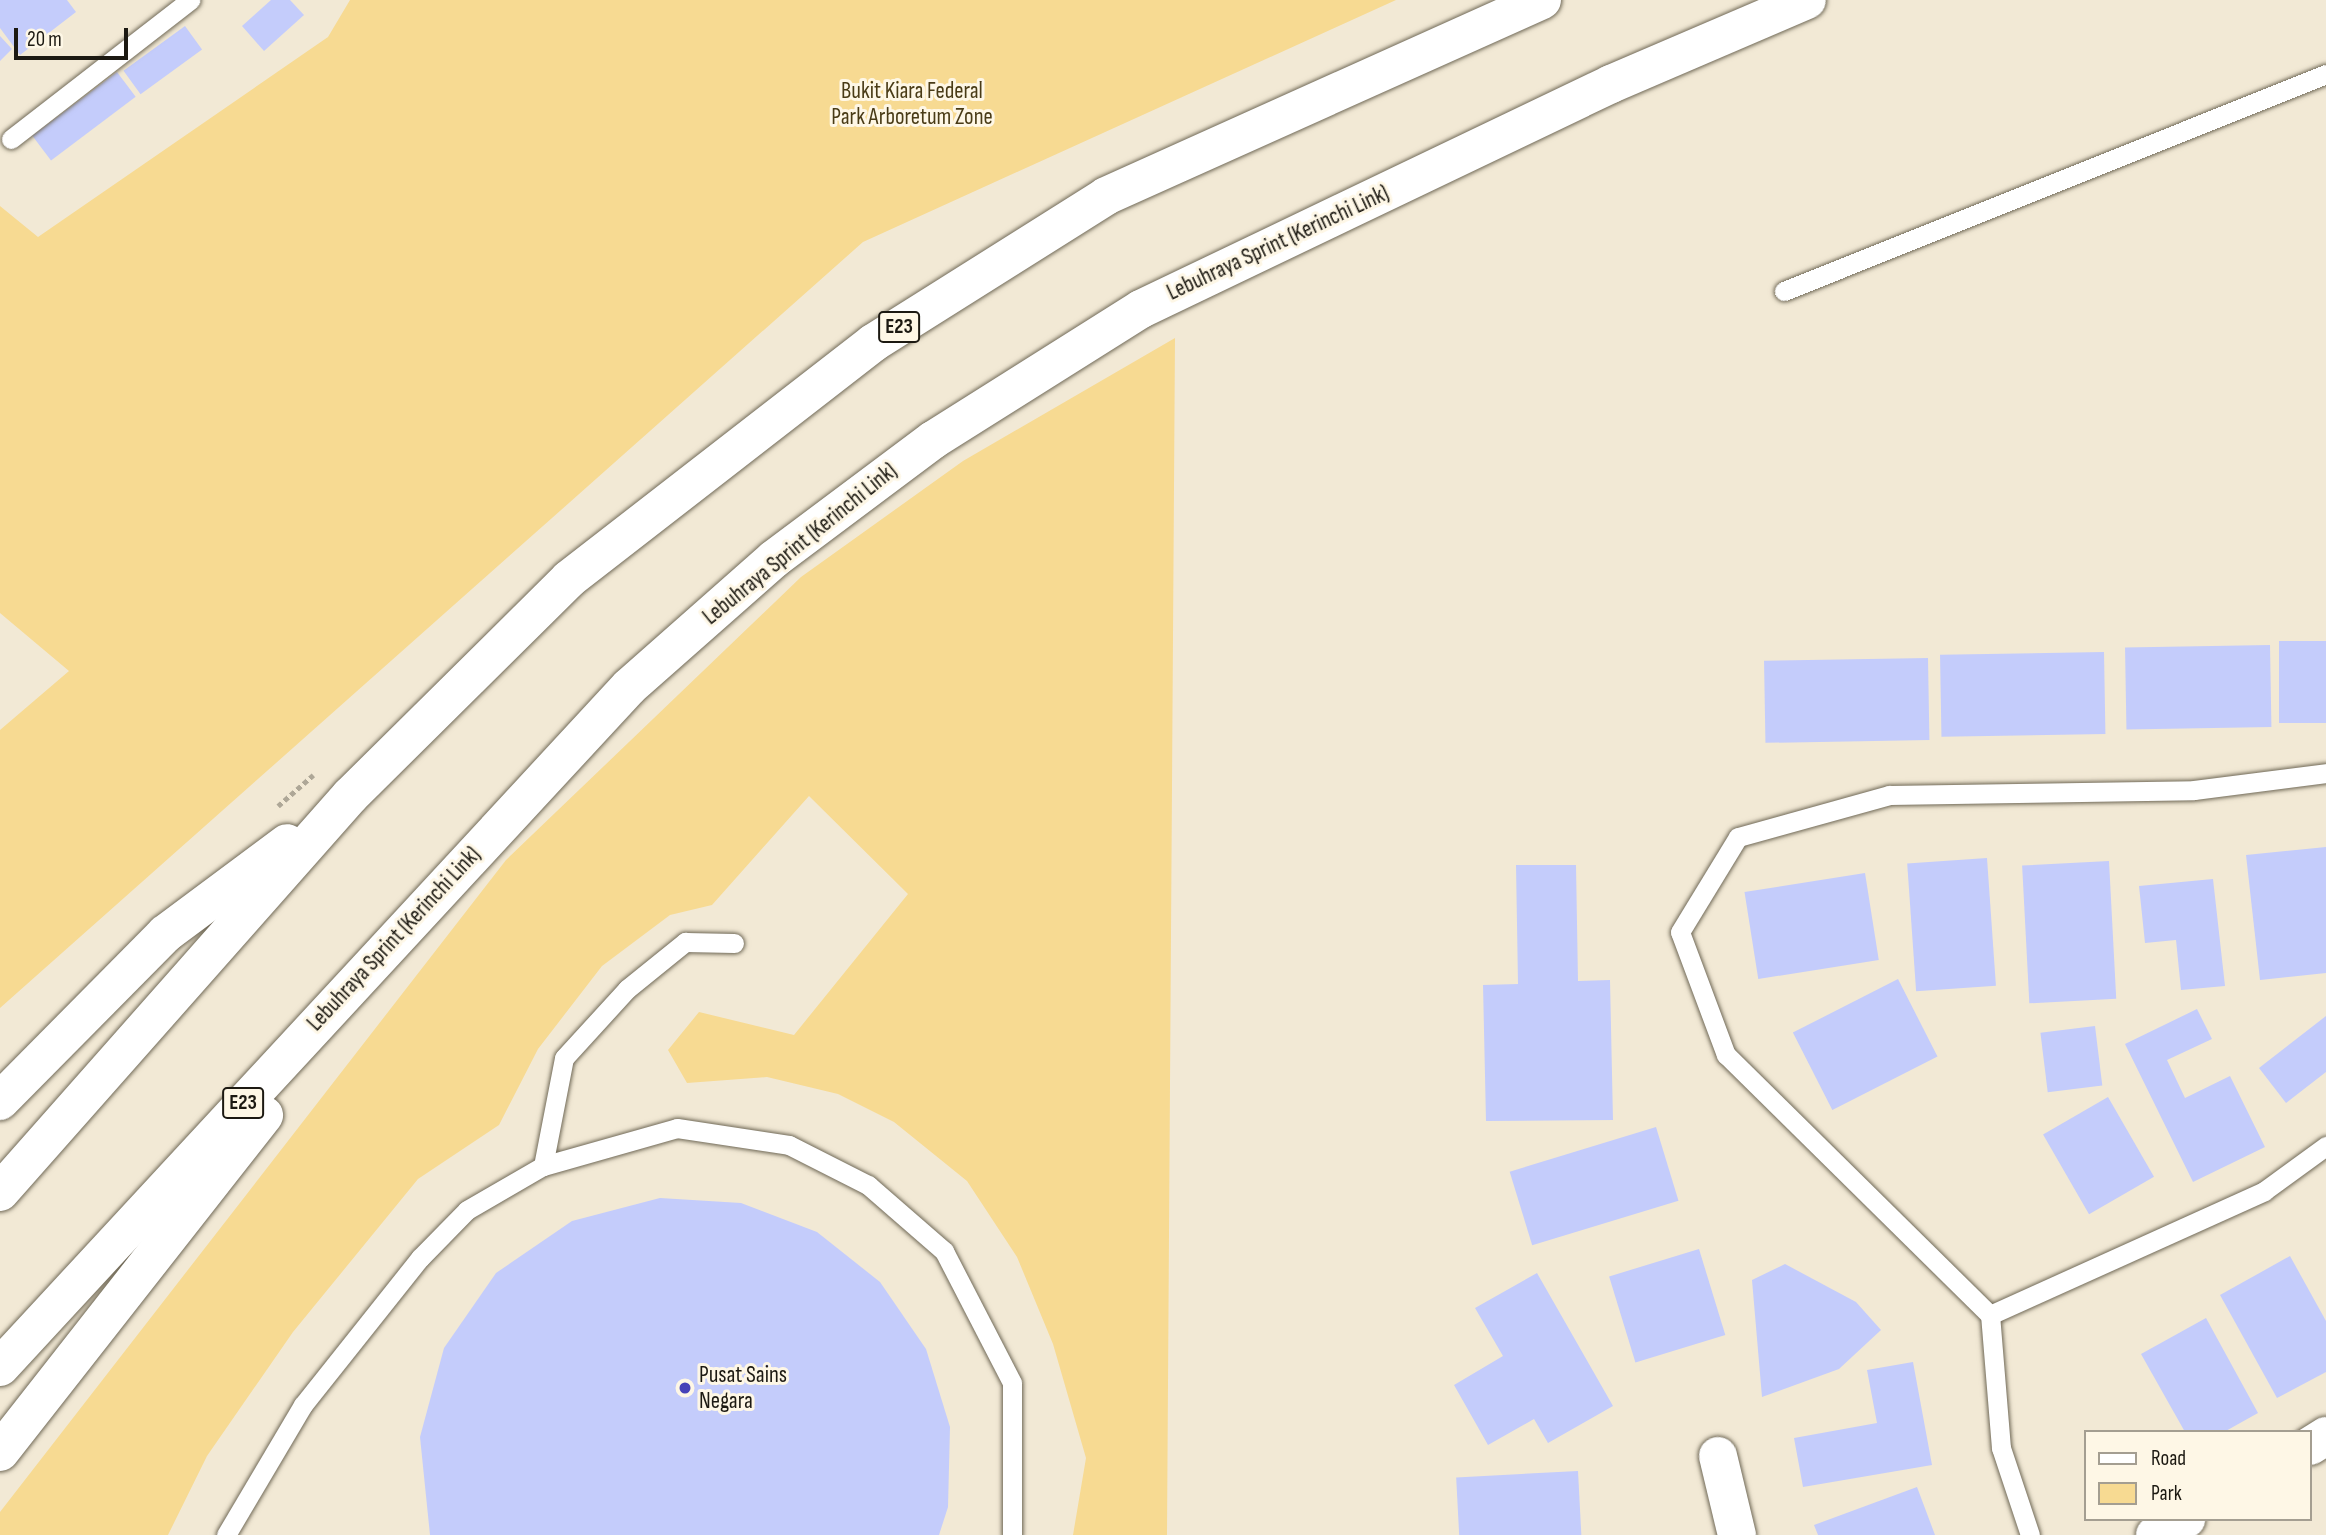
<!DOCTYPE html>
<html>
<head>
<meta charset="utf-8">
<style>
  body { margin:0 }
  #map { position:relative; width:2326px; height:1535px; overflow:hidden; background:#f2e9d5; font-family:"Sofia Sans Condensed",sans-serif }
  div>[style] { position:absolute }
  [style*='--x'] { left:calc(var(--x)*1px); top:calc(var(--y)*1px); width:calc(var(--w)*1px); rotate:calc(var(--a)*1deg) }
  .green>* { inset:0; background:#f7da92 }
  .building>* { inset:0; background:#c4ccfb; transform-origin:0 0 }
  .path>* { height:4.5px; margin-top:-2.25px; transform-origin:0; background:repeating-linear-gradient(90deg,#aea797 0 5px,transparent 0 8.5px) }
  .roads { filter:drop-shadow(0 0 2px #706957) drop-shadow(0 0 2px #706957) }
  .lane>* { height:19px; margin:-9.5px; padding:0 9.5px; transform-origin:9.5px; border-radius:9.5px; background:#fff }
  .street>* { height:38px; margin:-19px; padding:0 19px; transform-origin:19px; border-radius:19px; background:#fff }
  .highway>* { height:38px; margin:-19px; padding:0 19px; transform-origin:19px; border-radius:19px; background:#fff }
  .dots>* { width:19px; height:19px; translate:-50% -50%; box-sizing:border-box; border:4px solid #fef7e6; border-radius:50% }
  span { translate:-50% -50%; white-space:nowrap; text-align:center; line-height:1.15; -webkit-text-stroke:6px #fef7e6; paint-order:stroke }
  .shield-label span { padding:2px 5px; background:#fef7e6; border:2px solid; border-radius:5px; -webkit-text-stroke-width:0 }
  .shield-label { font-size:21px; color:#1c1912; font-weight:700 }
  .park-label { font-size:23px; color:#493b16 }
  .street-label { font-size:23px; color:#1c1912 }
  .poi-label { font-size:23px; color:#1c1912 }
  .left { translate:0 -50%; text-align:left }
  .legend { position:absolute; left:2084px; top:1430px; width:228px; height:91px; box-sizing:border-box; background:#fef7e6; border:2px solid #a49e91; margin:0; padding:9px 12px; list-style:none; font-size:21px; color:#1c1912 }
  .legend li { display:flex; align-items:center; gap:14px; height:35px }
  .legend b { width:35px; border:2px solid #a49e91 }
  .scale { position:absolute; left:14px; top:28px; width:114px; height:32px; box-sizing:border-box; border:4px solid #1c1912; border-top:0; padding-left:9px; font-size:21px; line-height:24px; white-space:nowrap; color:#1c1912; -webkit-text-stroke:5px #fef7e6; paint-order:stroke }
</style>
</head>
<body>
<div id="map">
  <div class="green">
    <i style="clip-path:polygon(350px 0,1396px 0,863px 242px,0 1008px,0 730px,69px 671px,0 613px,0 206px,38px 237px,328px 37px)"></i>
    <i style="clip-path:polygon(1175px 338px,1167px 1535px,1073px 1535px,1086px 1458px,1053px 1344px,1017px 1257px,967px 1181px,894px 1122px,838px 1094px,767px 1077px,687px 1083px,668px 1050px,699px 1012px,794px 1035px,908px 894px,809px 796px,712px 905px,670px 915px,602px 966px,538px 1049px,499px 1125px,418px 1179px,293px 1332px,207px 1456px,168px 1535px,0 1535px,0 1512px,506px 860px,801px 577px,963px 461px)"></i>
  </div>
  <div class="building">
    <i style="clip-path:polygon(0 0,67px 0,76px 12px,20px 55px,0 28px)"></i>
    <i style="clip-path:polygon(271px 0,290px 0,304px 15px,264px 51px,242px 26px)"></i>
    <i style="left:185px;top:26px;width:29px;height:76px;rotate:54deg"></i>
    <i style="clip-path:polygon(0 36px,12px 49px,0 61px)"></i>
    <i style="left:117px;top:72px;width:31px;height:106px;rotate:53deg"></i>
    <i style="left:2279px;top:641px;width:47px;height:82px"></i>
    <i style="left:2270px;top:645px;width:82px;height:145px;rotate:89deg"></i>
    <i style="left:2104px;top:652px;width:82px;height:164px;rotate:89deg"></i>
    <i style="left:1928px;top:658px;width:82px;height:164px;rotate:89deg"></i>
    <i style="clip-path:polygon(2326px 847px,2326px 973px,2260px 980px,2246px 855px)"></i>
    <i style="left:1987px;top:858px;width:128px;height:80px;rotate:86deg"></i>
    <i style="left:2109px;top:861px;width:138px;height:87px;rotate:87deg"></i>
    <i style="clip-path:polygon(1516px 865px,1576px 865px,1578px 981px,1610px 980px,1613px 1120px,1486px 1121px,1483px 985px,1518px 984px)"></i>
    <i style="left:1865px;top:873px;width:88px;height:122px;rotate:81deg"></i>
    <i style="clip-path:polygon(2213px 879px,2225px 986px,2181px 990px,2176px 940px,2145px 943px,2139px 886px)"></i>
    <i style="left:1898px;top:979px;width:87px;height:118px;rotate:63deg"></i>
    <i style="clip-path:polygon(2197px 1009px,2212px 1039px,2167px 1060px,2185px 1098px,2230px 1076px,2265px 1147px,2193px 1182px,2125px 1044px)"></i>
    <i style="clip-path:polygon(2326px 1016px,2326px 1072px,2286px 1103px,2259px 1068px)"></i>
    <i style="left:2095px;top:1026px;width:60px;height:55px;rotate:83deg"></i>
    <i style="left:2108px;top:1097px;width:92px;height:75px;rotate:60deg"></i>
    <i style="left:1656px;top:1127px;width:77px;height:153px;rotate:73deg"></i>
    <i style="clip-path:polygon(660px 1198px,741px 1203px,817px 1232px,880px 1282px,926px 1349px,950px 1427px,948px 1507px,939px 1535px,430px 1535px,420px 1437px,444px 1348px,496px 1273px,572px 1221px)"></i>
    <i style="left:1699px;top:1249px;width:90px;height:94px;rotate:73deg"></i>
    <i style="clip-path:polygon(2290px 1256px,2326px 1321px,2326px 1372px,2277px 1398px,2220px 1295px)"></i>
    <i style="clip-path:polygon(1785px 1264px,1856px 1302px,1881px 1330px,1839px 1369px,1762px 1397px,1752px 1280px)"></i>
    <i style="clip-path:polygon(1537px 1273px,1613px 1406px,1548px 1443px,1534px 1419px,1488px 1445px,1454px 1385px,1503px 1356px,1475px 1308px)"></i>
    <i style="clip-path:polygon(2206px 1318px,2258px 1413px,2224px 1432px,2185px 1432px,2141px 1354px)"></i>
    <i style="clip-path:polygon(1913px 1362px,1932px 1465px,1803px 1487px,1794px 1438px,1877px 1423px,1867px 1370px)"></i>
    <i style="left:1578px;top:1471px;width:64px;height:122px;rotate:87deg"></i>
    <i style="clip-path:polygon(1917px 1487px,1935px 1535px,1818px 1535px,1814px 1525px)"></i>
  </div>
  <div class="path">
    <i style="--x:278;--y:806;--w:47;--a:-41.5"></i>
  </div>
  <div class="roads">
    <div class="lane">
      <i style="--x:11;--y:139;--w:227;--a:-37.8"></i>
      <i style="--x:1784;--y:291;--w:584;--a:-21.82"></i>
      <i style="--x:543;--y:1166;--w:110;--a:-79"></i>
      <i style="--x:564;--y:1058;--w:93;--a:-47.6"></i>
      <i style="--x:627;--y:989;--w:75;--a:-39"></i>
      <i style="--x:685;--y:942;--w:49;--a:1.2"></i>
      <i style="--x:1990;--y:1315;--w:301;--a:-24.3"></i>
      <i style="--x:2264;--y:1191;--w:77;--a:-36"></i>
      <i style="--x:226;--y:1535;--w:151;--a:-59.4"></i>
      <i style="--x:303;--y:1405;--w:188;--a:-51.5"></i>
      <i style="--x:420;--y:1258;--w:67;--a:-45.6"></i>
      <i style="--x:467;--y:1210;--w:88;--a:-30.1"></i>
      <i style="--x:543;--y:1166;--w:139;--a:-15.8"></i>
      <i style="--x:677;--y:1128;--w:113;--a:8.6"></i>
      <i style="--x:789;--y:1145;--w:89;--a:26.9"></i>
      <i style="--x:868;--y:1185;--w:101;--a:41"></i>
      <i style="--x:944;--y:1251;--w:148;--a:62.7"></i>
      <i style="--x:1012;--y:1383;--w:152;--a:90"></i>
      <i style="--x:2030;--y:1535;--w:92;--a:-108.4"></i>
      <i style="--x:2001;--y:1448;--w:133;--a:-94.7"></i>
      <i style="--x:1990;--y:1315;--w:371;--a:-135.4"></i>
      <i style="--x:1726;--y:1055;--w:131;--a:-110.5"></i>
      <i style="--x:1680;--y:932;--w:111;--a:-58.6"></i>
      <i style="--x:1738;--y:837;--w:157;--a:-15.5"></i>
      <i style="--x:1889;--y:795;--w:305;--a:-0.9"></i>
      <i style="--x:2194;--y:790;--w:133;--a:-7.3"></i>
    </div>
    <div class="street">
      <i style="--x:2310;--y:1446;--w:19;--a:-32"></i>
      <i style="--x:1718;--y:1456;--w:81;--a:76.5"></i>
      <i style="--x:2155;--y:1535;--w:35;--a:-27"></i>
    </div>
    <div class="highway">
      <i style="--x:0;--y:1101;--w:235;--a:-45.3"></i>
      <i style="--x:165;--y:934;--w:152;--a:-36.7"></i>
      <i style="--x:0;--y:1192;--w:529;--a:-48.53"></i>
      <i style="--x:350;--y:796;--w:308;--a:-44.7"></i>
      <i style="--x:569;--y:579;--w:385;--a:-37.8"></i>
      <i style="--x:873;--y:343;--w:275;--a:-32.2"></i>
      <i style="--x:1106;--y:196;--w:478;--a:-24.2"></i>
      <i style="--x:0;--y:1367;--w:926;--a:-47.23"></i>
      <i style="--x:629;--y:687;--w:193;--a:-41.4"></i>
      <i style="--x:774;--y:559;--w:199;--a:-36.8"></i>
      <i style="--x:933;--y:440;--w:246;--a:-32.2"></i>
      <i style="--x:1141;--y:309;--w:521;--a:-25.58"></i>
      <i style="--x:1611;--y:84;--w:213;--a:-23.2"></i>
      <i style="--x:0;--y:1452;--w:428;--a:-51.9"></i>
    </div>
  </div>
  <div class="dots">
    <i style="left:685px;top:1388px;background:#4642b8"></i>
  </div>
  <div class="shield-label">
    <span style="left:899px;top:327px">E23</span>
    <span style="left:243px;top:1103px">E23</span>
  </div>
  <div class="park-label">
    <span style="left:912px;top:104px">Bukit Kiara Federal<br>Park Arboretum Zone</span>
  </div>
  <div class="street-label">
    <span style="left:1278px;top:243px;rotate:-25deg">Lebuhraya Sprint (Kerinchi Link)</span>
    <span style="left:800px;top:544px;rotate:-39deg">Lebuhraya Sprint (Kerinchi Link)</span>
    <span style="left:394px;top:939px;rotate:-47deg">Lebuhraya Sprint (Kerinchi Link)</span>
  </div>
  <div class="poi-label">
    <span class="left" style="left:699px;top:1388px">Pusat Sains<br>Negara</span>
  </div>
  <ul class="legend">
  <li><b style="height:9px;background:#fff"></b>Road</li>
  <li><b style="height:19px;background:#f7da92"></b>Park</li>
  </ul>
  <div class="scale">20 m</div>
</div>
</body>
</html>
